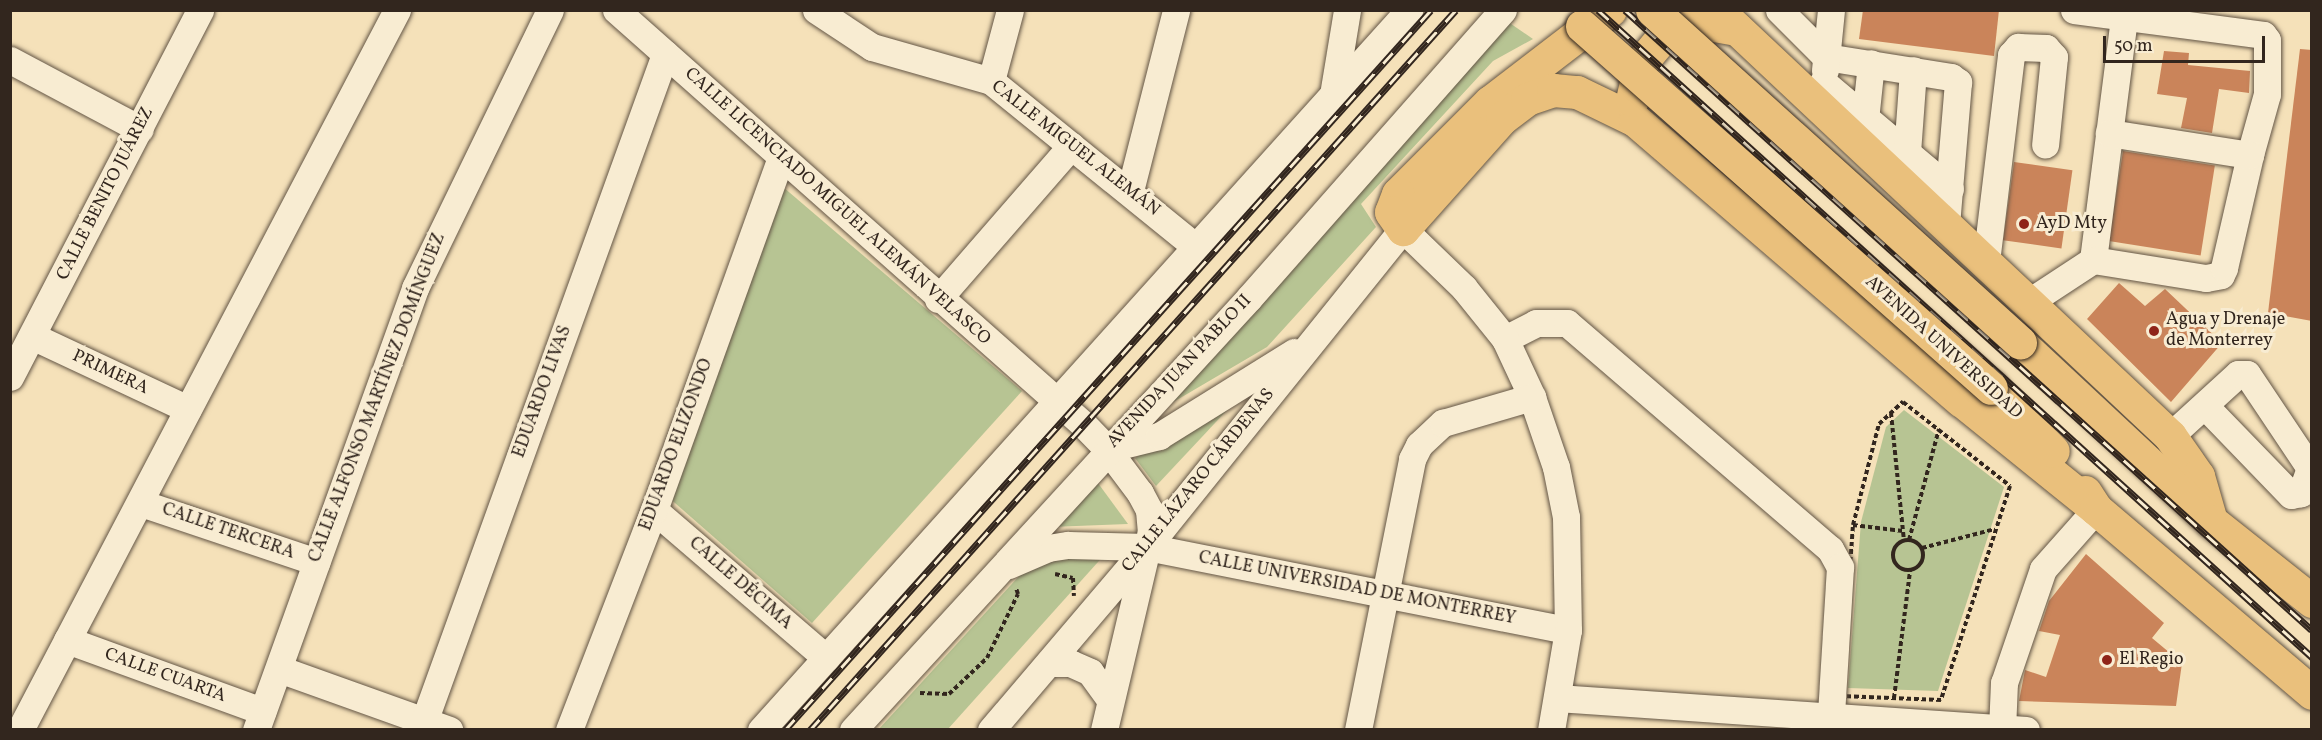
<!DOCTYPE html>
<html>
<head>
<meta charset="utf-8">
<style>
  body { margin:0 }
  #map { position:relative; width:2322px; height:740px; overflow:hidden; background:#f5e1b9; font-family:Vollkorn,serif }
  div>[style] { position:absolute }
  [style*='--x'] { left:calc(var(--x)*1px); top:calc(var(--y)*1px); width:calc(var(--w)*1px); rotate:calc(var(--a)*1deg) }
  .green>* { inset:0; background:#b7c493 }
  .building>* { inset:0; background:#ca845a; transform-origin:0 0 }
  .path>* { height:4px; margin-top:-2px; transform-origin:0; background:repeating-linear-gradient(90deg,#32261e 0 4.5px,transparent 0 7.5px) }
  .path>.ring { margin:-2px; padding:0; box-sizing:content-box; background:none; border:4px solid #32261e; border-radius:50% }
  .roads { filter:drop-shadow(0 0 2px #635545) drop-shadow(0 0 2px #635545) }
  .minor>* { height:27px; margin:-13.5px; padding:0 13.5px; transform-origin:13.5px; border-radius:13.5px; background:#f8ecd2 }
  .highway>* { height:33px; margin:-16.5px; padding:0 16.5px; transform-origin:16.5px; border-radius:16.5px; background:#eac07c }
  .rail>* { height:7px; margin-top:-3.5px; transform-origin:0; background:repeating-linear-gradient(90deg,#f8ecd2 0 14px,#32261e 0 28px); box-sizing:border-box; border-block:2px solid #32261e }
  .bridges { filter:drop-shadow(0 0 2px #32261e) drop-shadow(0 0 2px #32261e) }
  .highway-bridge>* { height:33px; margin:-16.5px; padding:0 16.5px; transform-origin:16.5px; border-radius:16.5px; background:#eac07c }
  .dots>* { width:16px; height:16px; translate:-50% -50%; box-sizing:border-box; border:3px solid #f8ecd2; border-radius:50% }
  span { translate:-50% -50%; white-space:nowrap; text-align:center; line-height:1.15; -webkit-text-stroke:6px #f8ecd2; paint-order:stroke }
  .street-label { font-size:18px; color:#32261e }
  .poi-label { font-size:18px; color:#32261e }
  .left { translate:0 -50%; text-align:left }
  .frame { position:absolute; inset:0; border:12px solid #32261e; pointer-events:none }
  .scale { position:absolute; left:2103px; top:36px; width:162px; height:27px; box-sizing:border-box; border:3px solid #32261e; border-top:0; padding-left:8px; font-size:18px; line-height:21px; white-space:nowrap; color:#32261e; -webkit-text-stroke:4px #f8ecd2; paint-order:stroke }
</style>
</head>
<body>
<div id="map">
  <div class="green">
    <i style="clip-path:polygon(1501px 17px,1533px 39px,1493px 61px,1361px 204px,1376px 227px,1267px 347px,1153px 414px)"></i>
    <i style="clip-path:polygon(776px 181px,1022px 391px,812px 623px,667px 496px)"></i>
    <i style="clip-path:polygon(1260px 375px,1156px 486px,1135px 458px)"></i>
    <i style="clip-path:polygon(1904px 410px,2004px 487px,1938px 691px,1848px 688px,1861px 522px,1886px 427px)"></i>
    <i style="clip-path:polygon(1095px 479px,1128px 524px,1050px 527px)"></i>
    <i style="clip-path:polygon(1042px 551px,1107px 552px,948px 729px,878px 730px)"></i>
  </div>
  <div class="building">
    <i style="clip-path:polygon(1863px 10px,1999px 10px,1994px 56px,1859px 39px)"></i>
    <i style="clip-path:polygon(2300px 49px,2312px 50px,2312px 321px,2268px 313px)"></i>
    <i style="clip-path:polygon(2164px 51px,2189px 53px,2188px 65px,2250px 71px,2249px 93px,2219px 89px,2212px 133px,2181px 128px,2187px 98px,2157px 94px)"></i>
    <i style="left:2123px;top:151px;width:93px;height:91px;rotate:9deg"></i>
    <i style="left:2014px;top:162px;width:59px;height:79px;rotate:8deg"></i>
    <i style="clip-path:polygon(2119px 283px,2145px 306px,2165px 289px,2222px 343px,2171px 402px,2087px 319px)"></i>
    <i style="clip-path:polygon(2086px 554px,2164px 623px,2152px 638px,2182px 663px,2176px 706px,2019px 701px,2025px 670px,2046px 677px,2060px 635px,2039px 631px,2049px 601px)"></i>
  </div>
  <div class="path">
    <i style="--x:1903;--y:402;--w:136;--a:38.1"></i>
    <i style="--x:2010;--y:486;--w:225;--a:107.9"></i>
    <i style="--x:1941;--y:700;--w:100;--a:-177.7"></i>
    <i style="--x:1841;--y:696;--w:171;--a:-86"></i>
    <i style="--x:1853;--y:525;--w:104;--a:-75.6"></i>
    <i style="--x:1879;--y:424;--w:33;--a:-43"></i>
    <i style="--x:1891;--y:413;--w:129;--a:84.2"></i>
    <i style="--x:1853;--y:525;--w:50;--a:6.8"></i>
    <i class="ring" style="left:1893px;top:540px;width:26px;height:26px"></i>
    <i style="--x:1909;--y:540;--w:115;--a:-74.9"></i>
    <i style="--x:1922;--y:548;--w:75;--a:-14.6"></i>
    <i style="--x:1055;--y:574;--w:18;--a:13"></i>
    <i style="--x:1073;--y:578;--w:18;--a:87"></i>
    <i style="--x:920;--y:693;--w:29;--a:2"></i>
    <i style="--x:949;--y:694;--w:52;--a:-43.5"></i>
    <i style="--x:987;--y:658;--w:71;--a:-64.2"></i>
    <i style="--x:1018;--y:594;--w:6;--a:-108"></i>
    <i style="--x:1894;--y:698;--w:128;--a:-82.8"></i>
  </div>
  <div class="roads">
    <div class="minor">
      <i style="--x:616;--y:10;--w:625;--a:41.57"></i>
      <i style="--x:1084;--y:425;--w:33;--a:46"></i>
      <i style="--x:1107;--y:449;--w:55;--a:53.1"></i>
      <i style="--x:1140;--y:493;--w:19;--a:62"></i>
      <i style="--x:1149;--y:510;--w:21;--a:85"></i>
      <i style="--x:1151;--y:531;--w:204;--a:103.3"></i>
      <i style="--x:816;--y:10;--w:67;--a:33.5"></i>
      <i style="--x:872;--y:47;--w:124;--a:15.9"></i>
      <i style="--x:991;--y:81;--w:262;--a:39"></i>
      <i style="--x:1779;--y:10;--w:66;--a:45"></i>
      <i style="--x:1826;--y:57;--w:127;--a:9.1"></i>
      <i style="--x:1951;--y:77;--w:9;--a:36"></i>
      <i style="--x:1958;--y:82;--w:143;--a:94.8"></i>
      <i style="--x:2074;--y:10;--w:191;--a:7.5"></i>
      <i style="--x:2263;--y:35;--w:6;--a:51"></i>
      <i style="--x:2267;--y:40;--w:54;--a:90"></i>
      <i style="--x:2267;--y:94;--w:63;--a:105.6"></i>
      <i style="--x:10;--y:60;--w:147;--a:28"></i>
      <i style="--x:1825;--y:70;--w:60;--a:-84.3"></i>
      <i style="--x:991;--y:81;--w:73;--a:-75"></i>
      <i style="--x:1823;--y:82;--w:166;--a:40.1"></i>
      <i style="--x:1333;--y:95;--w:86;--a:-80.6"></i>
      <i style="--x:1864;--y:129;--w:66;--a:-83.9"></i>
      <i style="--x:1906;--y:166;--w:96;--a:-85.8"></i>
      <i style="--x:1130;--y:191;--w:187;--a:-75.7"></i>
      <i style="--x:2093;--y:260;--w:252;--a:-82.7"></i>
      <i style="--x:1986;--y:262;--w:209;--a:-83.1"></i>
      <i style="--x:2011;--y:55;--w:11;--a:-49"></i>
      <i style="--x:2018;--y:47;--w:28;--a:2"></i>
      <i style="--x:2046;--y:48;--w:12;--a:48"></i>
      <i style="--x:2054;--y:57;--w:88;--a:95.8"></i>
      <i style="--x:938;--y:299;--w:203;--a:-49"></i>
      <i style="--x:2029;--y:302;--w:77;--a:-33.3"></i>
      <i style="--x:2093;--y:260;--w:114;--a:9.1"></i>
      <i style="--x:2206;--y:278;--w:15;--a:-11"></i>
      <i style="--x:2221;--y:275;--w:8;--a:-67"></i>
      <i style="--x:2224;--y:268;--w:116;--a:-77"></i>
      <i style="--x:2250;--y:155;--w:143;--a:-171.1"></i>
      <i style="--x:32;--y:336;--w:172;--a:25.1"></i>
      <i style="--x:1505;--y:339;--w:35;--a:-27"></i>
      <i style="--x:1536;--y:323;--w:31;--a:0"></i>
      <i style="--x:1567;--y:323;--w:347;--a:40.7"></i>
      <i style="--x:1830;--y:549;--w:21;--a:61"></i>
      <i style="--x:1840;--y:567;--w:163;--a:93.5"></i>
      <i style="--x:10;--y:377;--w:413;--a:-62.6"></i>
      <i style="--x:2170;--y:436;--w:92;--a:-42.4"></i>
      <i style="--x:2238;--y:374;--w:9;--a:0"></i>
      <i style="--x:2247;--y:374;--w:113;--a:56.2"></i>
      <i style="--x:2310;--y:468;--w:27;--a:110"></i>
      <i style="--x:2301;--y:493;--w:10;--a:169"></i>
      <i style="--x:2291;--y:495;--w:124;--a:-134"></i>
      <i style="--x:1107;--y:449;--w:54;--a:-14"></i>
      <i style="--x:1159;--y:436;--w:159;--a:-31.9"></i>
      <i style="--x:141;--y:503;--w:185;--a:18.6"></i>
      <i style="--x:654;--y:510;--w:227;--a:40.7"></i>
      <i style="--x:1009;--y:565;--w:43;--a:-23.6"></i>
      <i style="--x:1048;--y:548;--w:20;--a:-9"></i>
      <i style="--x:1068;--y:545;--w:79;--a:1.5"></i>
      <i style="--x:1147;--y:547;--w:429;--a:11.2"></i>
      <i style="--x:67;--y:640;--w:208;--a:20"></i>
      <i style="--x:1049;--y:663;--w:21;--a:0"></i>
      <i style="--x:1070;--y:663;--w:22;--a:24"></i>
      <i style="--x:1090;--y:672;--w:34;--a:54"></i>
      <i style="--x:279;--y:669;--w:181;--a:19.7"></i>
      <i style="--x:1557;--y:698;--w:470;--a:3.9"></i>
      <i style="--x:20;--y:730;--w:813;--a:-62.36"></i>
      <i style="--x:256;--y:730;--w:470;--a:-70.2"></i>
      <i style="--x:415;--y:288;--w:309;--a:-64.1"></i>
      <i style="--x:421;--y:730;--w:719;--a:-70.15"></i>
      <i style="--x:569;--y:730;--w:236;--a:-68.9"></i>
      <i style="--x:654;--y:510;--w:372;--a:-70.2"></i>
      <i style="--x:761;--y:730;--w:969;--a:-48.01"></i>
      <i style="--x:853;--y:730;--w:586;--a:-47.49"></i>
      <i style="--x:1249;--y:298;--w:384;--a:-48.6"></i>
      <i style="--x:991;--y:730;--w:240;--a:-49.6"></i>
      <i style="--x:1147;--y:547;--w:408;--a:-51.2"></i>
      <i style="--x:1403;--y:229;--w:85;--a:44"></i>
      <i style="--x:1464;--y:288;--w:65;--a:51.2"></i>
      <i style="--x:1505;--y:339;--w:64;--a:65"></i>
      <i style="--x:1532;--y:397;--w:74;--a:71.1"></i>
      <i style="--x:1556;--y:467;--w:51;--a:78.7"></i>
      <i style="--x:1566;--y:517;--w:113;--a:89"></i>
      <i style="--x:1568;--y:630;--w:101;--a:99.6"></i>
      <i style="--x:1358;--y:730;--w:276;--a:-78.7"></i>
      <i style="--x:1412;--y:459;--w:16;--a:-63"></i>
      <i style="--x:1419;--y:445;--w:33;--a:-43"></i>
      <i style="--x:1443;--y:423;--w:93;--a:-16.3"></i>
      <i style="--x:2002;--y:730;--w:47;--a:-87.6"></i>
      <i style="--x:2004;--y:683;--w:120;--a:-71.1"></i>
      <i style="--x:2043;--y:569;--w:80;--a:-48.5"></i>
    </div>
    <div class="highway">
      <i style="--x:1610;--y:10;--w:151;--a:142.5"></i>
      <i style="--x:1490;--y:102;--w:130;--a:135"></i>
      <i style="--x:1398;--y:194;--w:19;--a:111"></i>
      <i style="--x:1391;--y:212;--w:21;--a:55"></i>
      <i style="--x:1403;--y:229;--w:149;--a:-48.3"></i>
      <i style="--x:1502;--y:118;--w:31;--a:-37"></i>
      <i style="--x:1527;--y:99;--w:28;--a:-19"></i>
      <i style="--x:1553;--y:90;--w:24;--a:5"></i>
      <i style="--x:1577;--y:92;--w:64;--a:25.8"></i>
      <i style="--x:1635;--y:120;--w:430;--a:40.7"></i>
      <i style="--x:1961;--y:400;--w:174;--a:38.9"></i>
      <i style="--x:1717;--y:10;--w:622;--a:43.24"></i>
      <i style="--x:2170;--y:436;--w:49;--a:55"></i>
      <i style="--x:2198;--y:476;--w:47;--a:73.9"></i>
      <i style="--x:1632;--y:100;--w:37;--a:-77"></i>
      <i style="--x:1640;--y:64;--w:33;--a:-50"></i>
      <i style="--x:1661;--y:39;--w:26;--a:-25"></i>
      <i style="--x:1685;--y:28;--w:29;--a:-6"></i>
      <i style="--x:1714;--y:25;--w:23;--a:10"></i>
      <i style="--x:2020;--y:343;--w:261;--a:43"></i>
      <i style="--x:2211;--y:521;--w:129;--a:38.4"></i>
      <i style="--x:1991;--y:388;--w:88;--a:45.5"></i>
      <i style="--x:2085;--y:492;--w:20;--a:57"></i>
      <i style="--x:2096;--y:509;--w:284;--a:40.4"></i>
    </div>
  </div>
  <div class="rail">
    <i style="--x:1598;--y:10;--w:964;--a:42.18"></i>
    <i style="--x:1625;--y:10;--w:925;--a:42.07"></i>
    <i style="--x:785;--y:730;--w:967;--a:-48.1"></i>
    <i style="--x:810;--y:730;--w:967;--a:-48.1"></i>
  </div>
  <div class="bridges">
    <div class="highway-bridge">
      <i style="--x:1652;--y:10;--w:496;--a:42.1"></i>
      <i style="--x:1582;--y:26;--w:546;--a:41.51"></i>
    </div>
  </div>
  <div class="dots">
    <i style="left:2024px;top:224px;background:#8f2418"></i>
    <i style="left:2154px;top:331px;background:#8f2418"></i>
    <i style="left:2107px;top:660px;background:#8f2418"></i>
  </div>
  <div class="street-label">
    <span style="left:1075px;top:149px;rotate:38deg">CALLE MIGUEL ALEMÁN</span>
    <span style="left:106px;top:194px;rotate:-63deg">CALLE BENITO JUÁREZ</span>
    <span style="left:837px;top:207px;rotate:42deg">CALLE LICENCIADO MIGUEL ALEMÁN VELASCO</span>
    <span style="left:1943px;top:348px;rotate:42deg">AVENIDA UNIVERSIDAD</span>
    <span style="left:1180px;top:372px;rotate:-47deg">AVENIDA JUAN PABLO II</span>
    <span style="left:110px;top:373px;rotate:25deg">PRIMERA</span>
    <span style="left:543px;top:392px;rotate:-70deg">EDUARDO LIVAS</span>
    <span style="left:378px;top:398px;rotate:-69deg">CALLE ALFONSO MARTÍNEZ DOMÍNGUEZ</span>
    <span style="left:677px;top:445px;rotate:-70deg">EDUARDO ELIZONDO</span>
    <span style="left:1199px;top:481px;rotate:-51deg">CALLE LÁZARO CÁRDENAS</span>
    <span style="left:228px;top:532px;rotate:19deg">CALLE TERCERA</span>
    <span style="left:740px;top:584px;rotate:41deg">CALLE DÉCIMA</span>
    <span style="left:1357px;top:589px;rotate:11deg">CALLE UNIVERSIDAD DE MONTERREY</span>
    <span style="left:165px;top:676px;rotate:20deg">CALLE CUARTA</span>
  </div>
  <div class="poi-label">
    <span class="left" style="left:2036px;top:224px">AyD Mty</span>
    <span class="left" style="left:2166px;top:331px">Agua y Drenaje<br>de Monterrey</span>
    <span class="left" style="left:2119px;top:660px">El Regio</span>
  </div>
  <div class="frame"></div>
  <div class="scale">50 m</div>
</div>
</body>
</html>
